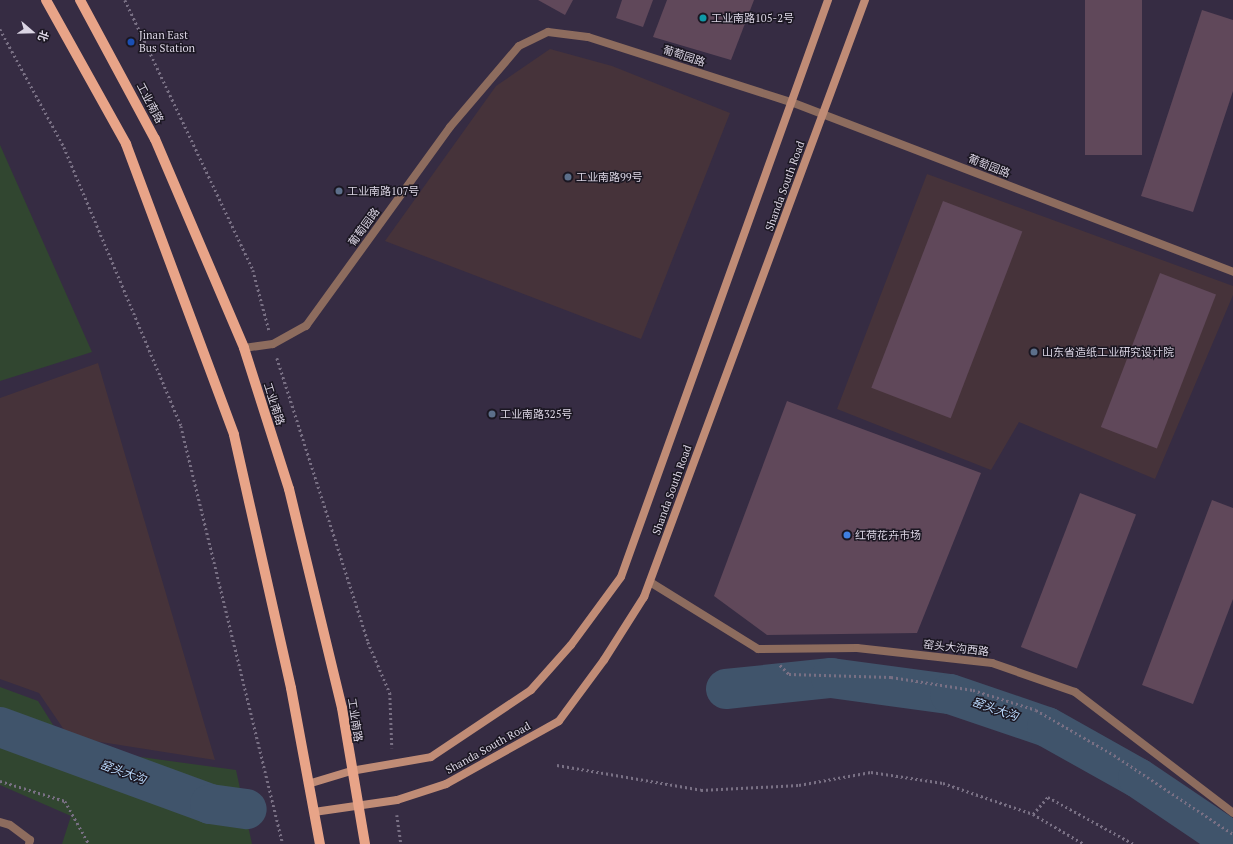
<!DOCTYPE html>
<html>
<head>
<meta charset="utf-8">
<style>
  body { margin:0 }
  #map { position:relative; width:1233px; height:844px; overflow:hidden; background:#362c43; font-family:"PT Serif","Noto Sans SC",serif }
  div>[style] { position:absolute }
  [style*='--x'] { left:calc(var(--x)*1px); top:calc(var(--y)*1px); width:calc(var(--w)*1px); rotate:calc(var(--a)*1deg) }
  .commercial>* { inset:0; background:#46333a }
  .green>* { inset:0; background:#314630 }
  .river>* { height:40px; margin:-20px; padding:0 20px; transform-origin:20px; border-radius:20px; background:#40546b }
  .building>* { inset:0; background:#60485a; transform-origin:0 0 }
  .path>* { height:2.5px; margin-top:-1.25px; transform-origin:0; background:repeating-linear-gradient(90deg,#797084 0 2px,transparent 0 5px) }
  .street>* { height:8px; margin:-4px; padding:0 4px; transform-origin:4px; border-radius:4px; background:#8d6c5e }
  .secondary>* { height:8px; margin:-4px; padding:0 4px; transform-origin:4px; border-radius:4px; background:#c08c76 }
  .primary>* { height:10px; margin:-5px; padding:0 5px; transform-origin:5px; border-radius:5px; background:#e8a488 }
  .dots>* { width:11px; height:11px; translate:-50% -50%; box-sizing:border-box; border:2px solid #1b1722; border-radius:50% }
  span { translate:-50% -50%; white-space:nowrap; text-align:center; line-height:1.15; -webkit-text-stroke:3px #1b1722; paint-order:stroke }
  .poi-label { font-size:11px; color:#dbd5e4 }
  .left { translate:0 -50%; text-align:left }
  .street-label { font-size:11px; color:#dbd5e4 }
  .water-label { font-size:12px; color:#b9d8fc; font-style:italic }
  .north { position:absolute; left:12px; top:12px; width:40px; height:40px; -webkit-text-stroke:3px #1b1722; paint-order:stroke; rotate:110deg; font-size:11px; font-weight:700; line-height:16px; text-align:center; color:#dbd5e4 }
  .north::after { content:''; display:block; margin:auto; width:14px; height:18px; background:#dbd5e4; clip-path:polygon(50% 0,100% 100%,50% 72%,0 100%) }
</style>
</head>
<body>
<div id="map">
  <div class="commercial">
    <i style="clip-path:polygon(550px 49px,612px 66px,730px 113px,641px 339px,385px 241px,496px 86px)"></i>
    <i style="clip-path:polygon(927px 174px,1233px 286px,1233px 295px,1155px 479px,1019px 422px,991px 470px,837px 409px)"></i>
    <i style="clip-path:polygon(98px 363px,215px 760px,69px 737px,39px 693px,0 679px,0 398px)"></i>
  </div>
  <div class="green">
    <i style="clip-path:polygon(0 145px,92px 352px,0 381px)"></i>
    <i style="clip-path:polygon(0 687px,38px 701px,67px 747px,236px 770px,252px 844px,62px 844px,71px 816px,0 785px)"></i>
  </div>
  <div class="river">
    <i style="--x:726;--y:689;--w:106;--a:-6"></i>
    <i style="--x:831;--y:678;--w:120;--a:7.7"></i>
    <i style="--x:950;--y:694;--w:102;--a:18.8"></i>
    <i style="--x:1047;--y:727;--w:104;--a:29.3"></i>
    <i style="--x:1138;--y:778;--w:115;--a:34"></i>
    <i style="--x:0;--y:727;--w:224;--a:20.1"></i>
    <i style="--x:210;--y:804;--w:37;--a:8"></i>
  </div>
  <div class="building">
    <i style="clip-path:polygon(538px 0,573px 0,565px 15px)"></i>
    <i style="clip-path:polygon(622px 0,653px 0,643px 27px,616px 18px)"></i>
    <i style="clip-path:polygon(667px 0,754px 0,731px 60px,653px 37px)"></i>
    <i style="left:1085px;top:0;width:57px;height:155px"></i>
    <i style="clip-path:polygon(1202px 10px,1233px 20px,1233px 91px,1193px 212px,1141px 196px)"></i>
    <i style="left:943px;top:201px;width:85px;height:200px;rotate:21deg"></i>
    <i style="left:1160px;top:273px;width:60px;height:165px;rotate:21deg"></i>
    <i style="clip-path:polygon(787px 401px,981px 473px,917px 633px,767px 635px,714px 596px)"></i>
    <i style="left:1080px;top:493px;width:60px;height:165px;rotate:21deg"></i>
    <i style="clip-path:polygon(1212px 500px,1233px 508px,1233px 599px,1193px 704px,1142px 685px)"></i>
  </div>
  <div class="path">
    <i style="--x:125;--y:0;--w:299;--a:64.6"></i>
    <i style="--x:253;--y:270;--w:62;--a:75.1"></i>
    <i style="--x:0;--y:29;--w:134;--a:61.5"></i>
    <i style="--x:64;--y:147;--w:303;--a:67.2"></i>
    <i style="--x:181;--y:426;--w:430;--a:76.3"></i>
    <i style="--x:277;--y:358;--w:298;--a:72.2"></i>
    <i style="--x:368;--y:642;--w:56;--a:66.7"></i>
    <i style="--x:390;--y:693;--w:55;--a:87.9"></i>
    <i style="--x:780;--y:665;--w:13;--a:45"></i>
    <i style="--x:789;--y:674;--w:102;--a:1.7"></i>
    <i style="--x:891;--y:677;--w:83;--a:9"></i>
    <i style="--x:973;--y:690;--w:66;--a:17.6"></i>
    <i style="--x:1036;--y:710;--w:90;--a:30"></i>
    <i style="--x:1114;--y:755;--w:143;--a:33.6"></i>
    <i style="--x:557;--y:765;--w:146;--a:9.8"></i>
    <i style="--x:701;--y:790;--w:98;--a:-2.9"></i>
    <i style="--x:799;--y:785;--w:73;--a:-10.2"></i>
    <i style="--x:871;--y:772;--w:73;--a:8.7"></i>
    <i style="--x:943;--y:783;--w:95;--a:19"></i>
    <i style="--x:1033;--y:814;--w:59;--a:30.5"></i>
    <i style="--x:0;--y:781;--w:68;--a:17.1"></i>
    <i style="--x:65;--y:801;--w:49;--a:60.8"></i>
    <i style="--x:1033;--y:814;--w:23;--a:-49"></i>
    <i style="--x:1048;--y:797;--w:98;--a:28.7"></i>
    <i style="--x:397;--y:815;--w:29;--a:82"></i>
  </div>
  <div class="street">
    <i style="--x:244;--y:348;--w:29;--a:-8"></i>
    <i style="--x:273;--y:344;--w:38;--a:-29"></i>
    <i style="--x:306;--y:326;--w:246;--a:-54.1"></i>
    <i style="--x:450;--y:127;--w:106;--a:-49.6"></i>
    <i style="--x:519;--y:46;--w:32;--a:-26"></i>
    <i style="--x:548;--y:32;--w:40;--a:7.1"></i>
    <i style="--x:588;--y:37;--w:213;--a:17.8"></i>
    <i style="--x:791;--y:102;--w:474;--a:21"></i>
    <i style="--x:650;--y:582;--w:127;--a:31.8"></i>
    <i style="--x:758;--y:649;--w:99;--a:-0.6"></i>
    <i style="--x:857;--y:648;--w:136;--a:6.3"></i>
    <i style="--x:992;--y:663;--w:88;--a:19.3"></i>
    <i style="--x:1075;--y:692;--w:199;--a:37.4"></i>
    <i style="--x:0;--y:822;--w:10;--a:17"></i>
    <i style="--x:10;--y:825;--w:25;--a:37"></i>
    <i style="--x:30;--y:840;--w:4;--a:104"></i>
  </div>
  <div class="secondary">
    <i style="--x:308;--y:784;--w:45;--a:-16.8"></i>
    <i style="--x:351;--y:771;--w:81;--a:-9.9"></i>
    <i style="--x:431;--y:757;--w:120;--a:-33.8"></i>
    <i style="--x:531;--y:690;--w:60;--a:-48.4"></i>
    <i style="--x:571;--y:645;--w:84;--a:-53.7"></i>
    <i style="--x:621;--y:577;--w:613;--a:-70.26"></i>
    <i style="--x:314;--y:812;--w:84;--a:-8.2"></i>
    <i style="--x:397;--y:800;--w:52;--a:-18.1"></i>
    <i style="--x:446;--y:784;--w:129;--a:-29.1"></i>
    <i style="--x:559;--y:721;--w:76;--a:-53.6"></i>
    <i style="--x:604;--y:660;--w:75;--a:-57.6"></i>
    <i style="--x:644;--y:597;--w:637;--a:-69.69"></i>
  </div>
  <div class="primary">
    <i style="--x:46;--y:0;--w:165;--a:60.9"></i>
    <i style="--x:126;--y:144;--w:310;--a:69.6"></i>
    <i style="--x:234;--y:435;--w:259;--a:77.3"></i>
    <i style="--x:291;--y:688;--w:159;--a:79.5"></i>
    <i style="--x:80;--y:0;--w:158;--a:61.7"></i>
    <i style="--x:155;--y:139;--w:227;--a:66.9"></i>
    <i style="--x:244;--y:348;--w:148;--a:72.3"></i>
    <i style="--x:289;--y:489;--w:225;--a:76.4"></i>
    <i style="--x:342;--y:708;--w:138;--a:80.4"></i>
  </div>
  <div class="dots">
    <i style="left:703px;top:18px;background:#0f9aa8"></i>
    <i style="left:131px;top:42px;background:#1a4fb4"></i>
    <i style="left:568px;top:177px;background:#5c6f8a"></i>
    <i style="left:339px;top:191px;background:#5c6f8a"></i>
    <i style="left:1034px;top:352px;background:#5c6f8a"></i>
    <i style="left:492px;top:414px;background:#5c6f8a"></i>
    <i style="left:847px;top:535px;background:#3f7fe0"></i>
  </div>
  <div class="poi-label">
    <span class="left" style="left:711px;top:18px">工业南路105-2号</span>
    <span class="left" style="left:139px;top:42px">Jinan East<br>Bus Station</span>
    <span class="left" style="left:576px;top:177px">工业南路99号</span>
    <span class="left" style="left:347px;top:191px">工业南路107号</span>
    <span class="left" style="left:1042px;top:352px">山东省造纸工业研究设计院</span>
    <span class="left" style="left:500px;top:414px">工业南路325号</span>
    <span class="left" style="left:855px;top:535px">红荷花卉市场</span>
  </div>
  <div class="street-label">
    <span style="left:684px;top:56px;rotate:18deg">葡萄园路</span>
    <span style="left:150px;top:103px;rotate:62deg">工业南路</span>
    <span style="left:989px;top:166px;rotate:21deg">葡萄园路</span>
    <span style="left:785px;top:186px;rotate:-70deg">Shanda South Road</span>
    <span style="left:364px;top:227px;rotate:-54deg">葡萄园路</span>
    <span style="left:274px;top:404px;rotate:72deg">工业南路</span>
    <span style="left:672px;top:490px;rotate:-70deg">Shanda South Road</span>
    <span style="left:956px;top:648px;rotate:7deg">窑头大沟西路</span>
    <span style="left:355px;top:720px;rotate:81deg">工业南路</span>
    <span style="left:488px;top:748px;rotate:-29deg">Shanda South Road</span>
  </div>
  <div class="water-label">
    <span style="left:995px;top:709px;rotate:19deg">窑头大沟</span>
    <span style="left:123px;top:772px;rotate:20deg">窑头大沟</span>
  </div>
  <div class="north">北</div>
</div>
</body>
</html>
